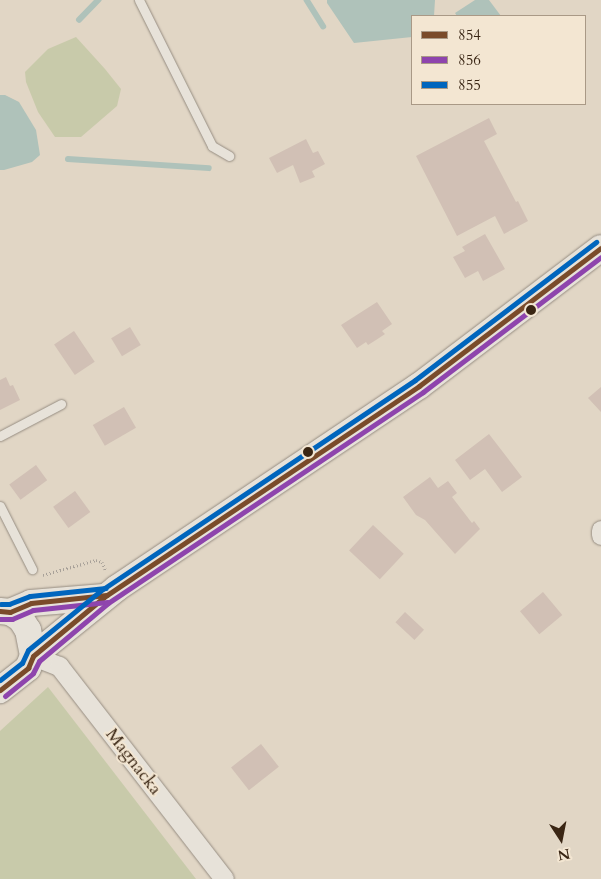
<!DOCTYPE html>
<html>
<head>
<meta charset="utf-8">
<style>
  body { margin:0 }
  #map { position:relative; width:601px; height:879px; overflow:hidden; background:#e1d6c5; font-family:Cardo,serif }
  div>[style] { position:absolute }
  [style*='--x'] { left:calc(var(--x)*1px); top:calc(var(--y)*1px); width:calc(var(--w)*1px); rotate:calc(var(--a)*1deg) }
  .green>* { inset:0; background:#c8caaa }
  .water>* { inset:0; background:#afc2ba }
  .stream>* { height:5.5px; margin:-2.75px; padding:0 2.75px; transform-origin:2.75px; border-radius:2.75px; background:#afc2ba }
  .building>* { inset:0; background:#d1c0b5; transform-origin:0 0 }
  .path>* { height:3px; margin-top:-1.5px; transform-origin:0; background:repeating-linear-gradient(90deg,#a8a199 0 1px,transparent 0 3.5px) }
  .roads { filter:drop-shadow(0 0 1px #968d82) drop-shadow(0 0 1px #968d82) }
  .lane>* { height:9px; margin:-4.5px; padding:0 4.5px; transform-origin:4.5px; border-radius:4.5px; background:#e7e2d9 }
  .street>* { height:19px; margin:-9.5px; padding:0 9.5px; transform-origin:9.5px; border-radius:9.5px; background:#e7e2d9 }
  .secondary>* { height:26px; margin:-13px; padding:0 13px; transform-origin:13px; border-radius:13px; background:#e7e2d9 }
  .bus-1>* { height:5px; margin:-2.5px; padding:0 2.5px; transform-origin:2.5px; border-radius:2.5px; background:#7a4b2a }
  .bus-2>* { height:5px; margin:-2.5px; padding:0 2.5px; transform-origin:2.5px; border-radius:2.5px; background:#8e44ad }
  .bus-3>* { height:5px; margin:-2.5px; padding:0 2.5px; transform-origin:2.5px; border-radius:2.5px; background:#0065bd }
  .dots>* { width:14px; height:14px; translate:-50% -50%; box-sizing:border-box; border:2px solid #f3e6d2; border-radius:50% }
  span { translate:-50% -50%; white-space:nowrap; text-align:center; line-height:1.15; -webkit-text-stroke:4px #f3e6d2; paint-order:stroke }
  .street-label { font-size:18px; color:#3a2614 }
  .legend { position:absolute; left:411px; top:15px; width:175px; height:90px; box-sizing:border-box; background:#f3e6d2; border:1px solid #a99986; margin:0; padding:6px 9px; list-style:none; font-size:15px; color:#3a2614 }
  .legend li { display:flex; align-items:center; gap:10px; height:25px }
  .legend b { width:25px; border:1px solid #a99986 }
  .north { position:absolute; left:536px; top:814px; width:50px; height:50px; -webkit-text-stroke:4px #f3e6d2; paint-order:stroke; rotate:169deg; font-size:14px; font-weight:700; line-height:20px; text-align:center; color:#3a2614 }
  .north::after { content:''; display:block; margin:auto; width:18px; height:22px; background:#3a2614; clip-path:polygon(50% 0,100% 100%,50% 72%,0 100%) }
</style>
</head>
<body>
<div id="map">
  <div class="green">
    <i style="clip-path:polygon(76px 37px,105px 69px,121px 89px,117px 106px,81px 137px,55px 137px,38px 112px,26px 82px,25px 72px,48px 49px)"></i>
    <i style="clip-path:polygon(48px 687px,196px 879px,0 879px,0 731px)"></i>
  </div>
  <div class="water">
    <i style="clip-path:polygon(327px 0,435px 0,434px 16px,412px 16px,412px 37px,354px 43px,327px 3px)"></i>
    <i style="clip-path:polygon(475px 0,489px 0,501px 16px,457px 16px,455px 13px)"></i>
    <i style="clip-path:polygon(0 95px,5px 95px,19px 102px,36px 130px,40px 155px,32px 162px,4px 170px,0 170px)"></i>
  </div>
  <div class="stream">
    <i style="--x:307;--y:0;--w:31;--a:58"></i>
    <i style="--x:79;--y:20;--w:28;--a:-46"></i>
    <i style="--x:68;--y:159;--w:141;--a:3.7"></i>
  </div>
  <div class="building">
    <i style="clip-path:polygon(489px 118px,497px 134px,484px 141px,516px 202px,518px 201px,528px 221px,504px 234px,495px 216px,457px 236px,416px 156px)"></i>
    <i style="clip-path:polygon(306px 139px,313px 153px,318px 151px,325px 164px,312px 171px,315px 177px,300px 183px,293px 165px,277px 173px,269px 158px)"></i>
    <i style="clip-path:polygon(485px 234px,505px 269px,483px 281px,478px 271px,465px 278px,453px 257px,465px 251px,462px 247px)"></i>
    <i style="clip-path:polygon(377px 302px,392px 324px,382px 331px,385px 334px,376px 340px,368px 345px,366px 342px,357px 348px,341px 325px)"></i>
    <i style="left:130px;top:327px;width:21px;height:22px;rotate:59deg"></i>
    <i style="left:74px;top:331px;width:37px;height:24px;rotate:56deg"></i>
    <i style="clip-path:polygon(6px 377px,10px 386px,13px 385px,20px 400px,0 410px,0 380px)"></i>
    <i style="clip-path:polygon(601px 387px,601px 412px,588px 398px)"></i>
    <i style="left:124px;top:407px;width:24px;height:36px;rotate:60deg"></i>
    <i style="clip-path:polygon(489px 434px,522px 477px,502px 492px,485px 469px,470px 480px,455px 460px)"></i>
    <i style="left:36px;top:465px;width:19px;height:33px;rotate:54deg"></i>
    <i style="clip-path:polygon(430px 477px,438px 488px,448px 481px,457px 493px,452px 497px,472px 523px,474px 521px,480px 529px,455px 554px,425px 520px,416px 515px,403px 497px)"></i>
    <i style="left:75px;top:491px;width:26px;height:27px;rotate:54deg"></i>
    <i style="left:373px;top:525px;width:42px;height:35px;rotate:43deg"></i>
    <i style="left:543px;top:592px;width:30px;height:30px;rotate:50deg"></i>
    <i style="left:405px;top:612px;width:26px;height:14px;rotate:43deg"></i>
    <i style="left:261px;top:744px;width:29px;height:38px;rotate:52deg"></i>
  </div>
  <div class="path">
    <i style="--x:43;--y:575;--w:55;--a:-15.8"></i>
    <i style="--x:96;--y:560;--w:6;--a:18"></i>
    <i style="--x:102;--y:562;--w:10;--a:66"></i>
  </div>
  <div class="roads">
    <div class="lane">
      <i style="--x:139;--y:0;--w:163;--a:63.4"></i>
      <i style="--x:212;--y:146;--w:20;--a:30"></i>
      <i style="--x:0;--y:436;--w:69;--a:-27.7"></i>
      <i style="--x:0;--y:506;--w:71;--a:63.1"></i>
    </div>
    <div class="street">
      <i style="--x:601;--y:530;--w:5;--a:90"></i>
      <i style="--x:33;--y:656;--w:28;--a:21"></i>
      <i style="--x:59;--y:666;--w:269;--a:52.2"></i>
    </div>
    <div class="secondary">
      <i style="--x:0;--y:611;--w:10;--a:6"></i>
      <i style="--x:10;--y:612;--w:13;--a:32"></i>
      <i style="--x:21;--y:619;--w:13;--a:58"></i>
      <i style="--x:28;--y:630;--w:26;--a:79"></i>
      <i style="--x:33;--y:656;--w:13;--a:113"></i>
      <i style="--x:28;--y:668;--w:36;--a:142"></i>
      <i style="--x:10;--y:612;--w:23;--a:-23"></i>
      <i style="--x:31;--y:603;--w:73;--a:-4.7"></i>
      <i style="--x:33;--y:656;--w:108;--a:-39"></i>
      <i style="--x:117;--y:588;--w:363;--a:-33.8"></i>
      <i style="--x:419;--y:386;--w:228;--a:-37.2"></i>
    </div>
  </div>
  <div class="bus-1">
    <i style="--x:0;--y:611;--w:10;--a:6"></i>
    <i style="--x:10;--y:612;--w:23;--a:-23"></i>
    <i style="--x:31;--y:603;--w:76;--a:-6"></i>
    <i style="--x:0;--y:690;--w:36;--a:-38"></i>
    <i style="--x:28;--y:668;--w:13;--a:-67"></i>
    <i style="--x:33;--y:656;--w:92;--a:-39.7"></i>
    <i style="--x:104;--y:597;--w:379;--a:-33.8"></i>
    <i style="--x:419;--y:386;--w:228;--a:-37.2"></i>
  </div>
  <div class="bus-2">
    <i style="--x:0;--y:619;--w:12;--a:0"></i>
    <i style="--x:12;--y:619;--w:23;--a:-23"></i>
    <i style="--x:33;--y:610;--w:75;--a:-6.1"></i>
    <i style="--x:5;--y:696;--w:36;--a:-39"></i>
    <i style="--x:33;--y:673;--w:13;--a:-63"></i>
    <i style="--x:39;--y:661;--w:90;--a:-40"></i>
    <i style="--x:108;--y:603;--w:379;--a:-33.8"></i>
    <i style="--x:423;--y:392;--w:223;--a:-37.2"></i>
  </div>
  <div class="bus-3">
    <i style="--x:1;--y:604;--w:8;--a:0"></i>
    <i style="--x:9;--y:604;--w:22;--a:-21"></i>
    <i style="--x:30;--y:596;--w:76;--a:-6"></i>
    <i style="--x:0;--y:680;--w:28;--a:-38"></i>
    <i style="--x:22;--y:663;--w:14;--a:-65"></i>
    <i style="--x:28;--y:650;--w:93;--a:-39.3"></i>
    <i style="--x:100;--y:591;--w:379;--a:-33.8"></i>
    <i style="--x:415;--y:380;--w:228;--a:-37.3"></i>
  </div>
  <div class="dots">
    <i style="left:531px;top:310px;background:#3a2614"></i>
    <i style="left:308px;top:452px;background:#3a2614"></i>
  </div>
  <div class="street-label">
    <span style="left:133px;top:762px;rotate:52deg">Magnacka</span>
  </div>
  <ul class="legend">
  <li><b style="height:6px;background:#7a4b2a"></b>854</li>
  <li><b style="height:6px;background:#8e44ad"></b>856</li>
  <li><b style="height:6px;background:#0065bd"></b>855</li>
  </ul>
  <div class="north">N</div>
</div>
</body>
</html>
